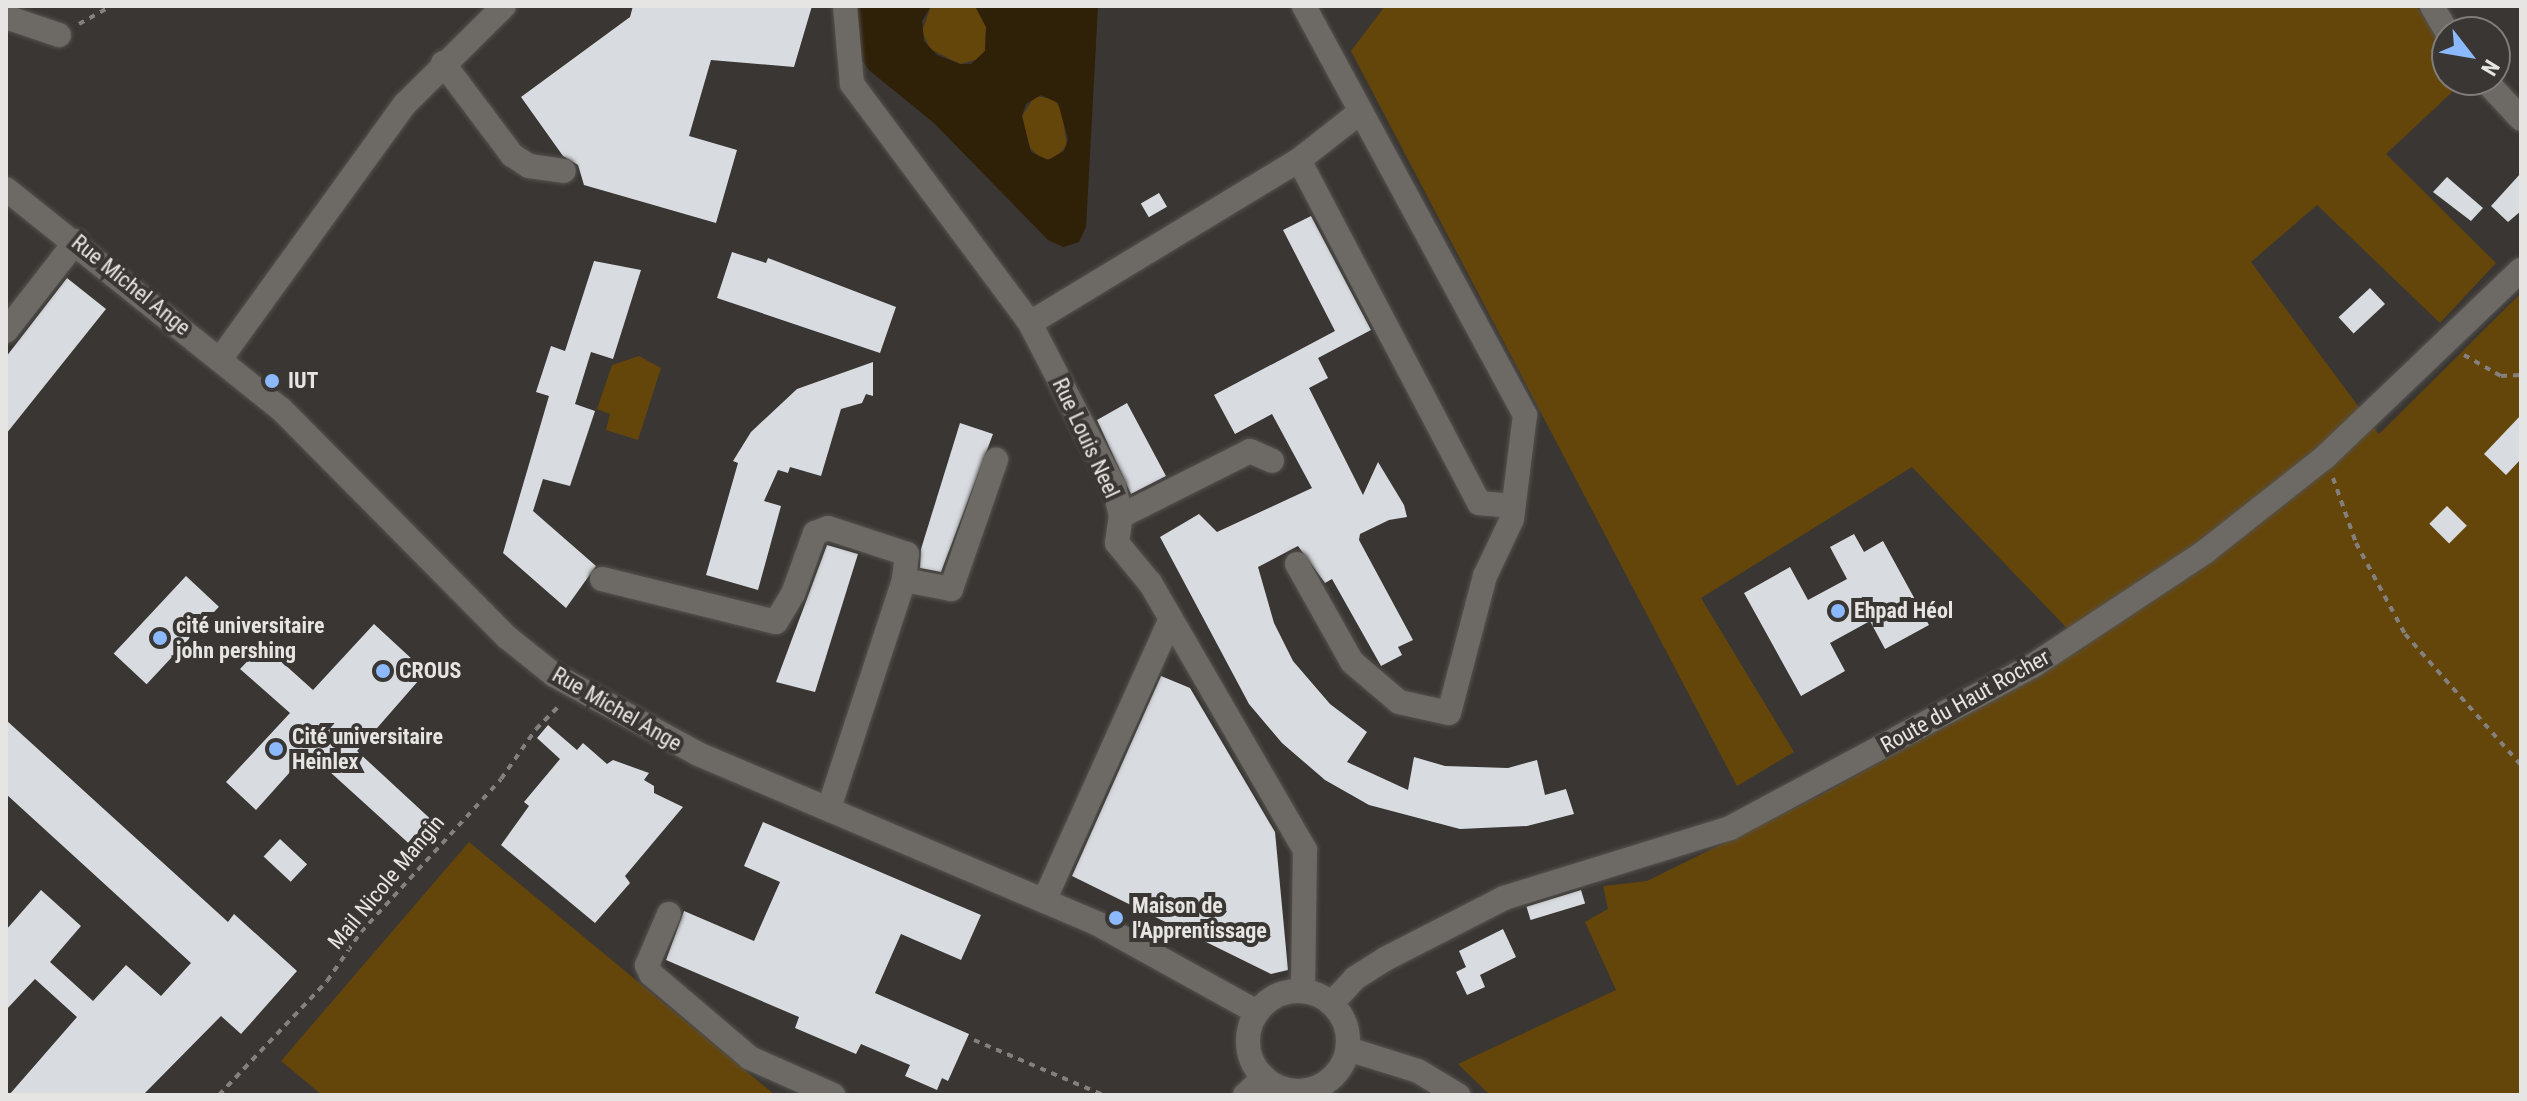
<!DOCTYPE html>
<html>
<head>
<meta charset="utf-8">
<style>
  body { margin:0 }
  #map { position:relative; width:2527px; height:1101px; overflow:hidden; background:#393633; font-family:"Roboto Condensed",sans-serif }
  div>[style] { position:absolute }
  [style*='--x'] { left:calc(var(--x)*1px); top:calc(var(--y)*1px); width:calc(var(--w)*1px); rotate:calc(var(--a)*1deg) }
  .green>* { inset:0; background:#65460a }
  .water>* { inset:0; background:#2f2008 }
  .building>* { inset:0; background:#d8dce0; transform-origin:0 0 }
  .path>* { height:4px; margin-top:-2px; transform-origin:0; background:repeating-linear-gradient(90deg,#83807e 0 6px,transparent 0 12px) }
  .roads { filter:drop-shadow(0 0 2px #54524f) drop-shadow(0 0 2px #54524f) }
  .minor>* { height:24px; margin:-12px; padding:0 12px; transform-origin:12px; border-radius:12px; background:#6d6a66 }
  .minor>.ring { margin:-12px; padding:0; box-sizing:content-box; background:none; border:24px solid #6d6a66; border-radius:50% }
  .dots>* { width:22px; height:22px; translate:-50% -50%; box-sizing:border-box; border:4px solid #393633; border-radius:50% }
  span { translate:-50% -50%; white-space:nowrap; text-align:center; line-height:1.15; -webkit-text-stroke:8px #393633; paint-order:stroke }
  .street-label { font-size:22px; color:#e7e5e3 }
  .poi-label { font-size:22px; color:#e7e5e3; font-weight:700 }
  .left { translate:0 -50%; text-align:left }
  .frame { position:absolute; inset:0; border:8px solid #e7e5e3; pointer-events:none }
  .north { position:absolute; left:2431px; top:16px; width:80px; height:80px; box-sizing:border-box; background:#393633; border:2px solid #7f7c79; border-radius:50%; rotate:121deg; font-size:22px; font-weight:700; line-height:32px; text-align:center; color:#e7e5e3 }
  .north::after { content:''; display:block; margin:auto; width:28px; height:36px; background:#8cb9fc; clip-path:polygon(50% 0,100% 100%,50% 72%,0 100%) }
</style>
</head>
<body>
<div id="map">
  <div class="green">
    <i style="clip-path:polygon(931px 6px,975px 6px,986px 27px,985px 51px,979px 59px,960px 64px,930px 49px,922px 31px)"></i>
    <i style="clip-path:polygon(1385px 6px,2416px 6px,2447px 46px,2447px 80px,2465px 80px,2386px 154px,2496px 263px,2440px 323px,2317px 205px,2251px 262px,2379px 434px,2521px 293px,2521px 1095px,1490px 1095px,1458px 1064px,1616px 990px,1585px 922px,1608px 909px,1603px 886px,1647px 881px,1819px 796px,2085px 647px,1912px 467px,1701px 598px,1794px 752px,1737px 786px,1351px 51px)"></i>
    <i style="clip-path:polygon(1035px 96px,1054px 99px,1061px 109px,1067px 145px,1054px 159px,1042px 159px,1029px 147px,1022px 116px)"></i>
    <i style="clip-path:polygon(639px 356px,661px 368px,638px 440px,606px 430px,610px 414px,597px 409px,612px 365px)"></i>
    <i style="clip-path:polygon(469px 842px,775px 1095px,322px 1095px,281px 1061px)"></i>
  </div>
  <div class="water">
    <i style="clip-path:polygon(evenodd,853px 6px,931px 6px,922px 21px,924px 41px,937px 55px,960px 64px,971px 64px,985px 51px,986px 27px,975px 6px,1098px 6px,1086px 227px,1079px 242px,1063px 247px,1048px 240px,934px 123px,870px 71px,860px 58px,853px 6px,1041px 95px,1058px 103px,1068px 139px,1064px 151px,1048px 160px,1031px 152px,1022px 116px,1026px 104px,1041px 95px)"></i>
  </div>
  <div class="building">
    <i style="clip-path:polygon(633px 6px,812px 6px,794px 67px,711px 60px,689px 136px,737px 150px,716px 223px,584px 185px,578px 165px,563px 156px,521px 97px,630px 17px)"></i>
    <i style="clip-path:polygon(2521px 173px,2521px 211px,2508px 222px,2491px 206px)"></i>
    <i style="clip-path:polygon(2447px 177px,2483px 208px,2471px 221px,2433px 192px)"></i>
    <i style="left:1159px;top:193px;width:16px;height:21px;rotate:60deg"></i>
    <i style="clip-path:polygon(1311px 216px,1371px 330px,1318px 358px,1328px 378px,1309px 388px,1363px 495px,1378px 462px,1404px 505px,1407px 517px,1389px 520px,1360px 534px,1359px 540px,1413px 640px,1398px 647px,1402px 655px,1381px 666px,1332px 579px,1325px 583px,1298px 546px,1258px 567px,1274px 623px,1293px 661px,1330px 704px,1367px 732px,1347px 762px,1408px 790px,1414px 757px,1445px 766px,1508px 768px,1537px 760px,1545px 795px,1566px 789px,1574px 814px,1527px 826px,1460px 829px,1369px 805px,1325px 780px,1282px 743px,1249px 704px,1160px 537px,1199px 514px,1217px 532px,1312px 488px,1272px 414px,1235px 434px,1214px 395px,1335px 331px,1283px 230px)"></i>
    <i style="clip-path:polygon(732px 252px,766px 263px,768px 258px,896px 307px,880px 353px,717px 298px)"></i>
    <i style="clip-path:polygon(594px 261px,641px 270px,613px 359px,591px 352px,575px 404px,595px 411px,570px 486px,543px 479px,533px 511px,596px 566px,566px 608px,503px 553px,549px 396px,536px 392px,551px 346px,565px 351px)"></i>
    <i style="clip-path:polygon(67px 278px,106px 309px,6px 434px,6px 357px)"></i>
    <i style="left:2370px;top:288px;width:22px;height:43px;rotate:47deg"></i>
    <i style="clip-path:polygon(873px 362px,873px 396px,866px 394px,862px 403px,841px 409px,821px 476px,790px 467px,788px 473px,778px 470px,764px 501px,781px 506px,758px 590px,706px 575px,738px 463px,733px 461px,751px 432px,797px 389px)"></i>
    <i style="clip-path:polygon(1127px 403px,1166px 476px,1131px 494px,1097px 420px)"></i>
    <i style="clip-path:polygon(2521px 415px,2521px 459px,2506px 475px,2484px 454px)"></i>
    <i style="clip-path:polygon(960px 423px,993px 434px,941px 572px,920px 568px,921px 549px)"></i>
    <i style="left:2447px;top:506px;width:28px;height:25px;rotate:45deg"></i>
    <i style="clip-path:polygon(1854px 534px,1864px 552px,1883px 541px,1929px 625px,1885px 649px,1870px 621px,1830px 643px,1845px 671px,1801px 696px,1744px 593px,1790px 567px,1808px 600px,1847px 579px,1830px 547px)"></i>
    <i style="clip-path:polygon(827px 545px,858px 554px,815px 692px,776px 682px)"></i>
    <i style="left:186px;top:576px;width:45px;height:106px;rotate:43deg"></i>
    <i style="clip-path:polygon(374px 624px,426px 672px,357px 751px,437px 825px,415px 849px,308px 752px,256px 810px,226px 782px,290px 713px,240px 669px,263px 645px,313px 690px)"></i>
    <i style="clip-path:polygon(1161px 676px,1190px 688px,1275px 832px,1288px 970px,1271px 974px,1072px 876px)"></i>
    <i style="clip-path:polygon(6px 720px,228px 922px,234px 914px,297px 971px,241px 1034px,221px 1016px,143px 1095px,9px 1095px,77px 1017px,35px 979px,6px 1010px,6px 930px,41px 890px,81px 926px,50px 962px,93px 1001px,126px 965px,161px 996px,191px 963px,6px 794px)"></i>
    <i style="clip-path:polygon(548px 725px,577px 750px,583px 743px,607px 764px,613px 760px,649px 773px,644px 780px,654px 786px,654px 793px,683px 807px,625px 876px,630px 883px,595px 923px,501px 845px,529px 806px,524px 802px,560px 759px,537px 738px)"></i>
    <i style="clip-path:polygon(763px 822px,981px 915px,961px 960px,901px 934px,875px 993px,969px 1034px,948px 1081px,942px 1078px,937px 1090px,905px 1076px,910px 1065px,861px 1044px,856px 1054px,795px 1028px,799px 1017px,666px 960px,684px 911px,754px 941px,780px 882px,744px 866px)"></i>
    <i style="left:280px;top:839px;width:37px;height:24px;rotate:43deg"></i>
    <i style="left:1581px;top:890px;width:14px;height:57px;rotate:73deg"></i>
    <i style="clip-path:polygon(1503px 929px,1516px 957px,1480px 975px,1485px 987px,1467px 995px,1456px 972px,1466px 967px,1459px 951px)"></i>
  </div>
  <div class="path">
    <i style="--x:79;--y:24;--w:37;--a:-29"></i>
    <i style="--x:2464;--y:355;--w:43;--a:29.6"></i>
    <i style="--x:2501;--y:376;--w:20;--a:-3"></i>
    <i style="--x:2333;--y:478;--w:69;--a:70.5"></i>
    <i style="--x:2356;--y:543;--w:103;--a:61.7"></i>
    <i style="--x:2405;--y:634;--w:175;--a:48.5"></i>
    <i style="--x:974;--y:1040;--w:140;--a:23.1"></i>
    <i style="--x:219;--y:1095;--w:157;--a:-46.5"></i>
    <i style="--x:327;--y:981;--w:60;--a:-55.2"></i>
    <i style="--x:361;--y:932;--w:207;--a:-47.5"></i>
    <i style="--x:501;--y:779;--w:61;--a:-55"></i>
    <i style="--x:536;--y:729;--w:35;--a:-45"></i>
  </div>
  <div class="roads">
    <div class="minor">
      <i style="--x:845;--y:6;--w:78;--a:84.9"></i>
      <i style="--x:852;--y:84;--w:298;--a:53.3"></i>
      <i style="--x:2432;--y:6;--w:30;--a:60"></i>
      <i style="--x:6;--y:17;--w:56;--a:18.8"></i>
      <i style="--x:443;--y:63;--w:115;--a:53.1"></i>
      <i style="--x:512;--y:155;--w:20;--a:33"></i>
      <i style="--x:529;--y:166;--w:35;--a:8"></i>
      <i style="--x:2485;--y:80;--w:53;--a:47.3"></i>
      <i style="--x:1299;--y:160;--w:387;--a:62.3"></i>
      <i style="--x:1479;--y:503;--w:34;--a:5"></i>
      <i style="--x:6;--y:189;--w:352;--a:38.7"></i>
      <i style="--x:281;--y:409;--w:322;--a:45.3"></i>
      <i style="--x:508;--y:638;--w:59;--a:38.8"></i>
      <i style="--x:554;--y:675;--w:164;--a:28.7"></i>
      <i style="--x:698;--y:754;--w:435;--a:23"></i>
      <i style="--x:1098;--y:924;--w:182;--a:29"></i>
      <i style="--x:6;--y:331;--w:114;--a:-52.1"></i>
      <i style="--x:221;--y:358;--w:314;--a:-54.1"></i>
      <i style="--x:405;--y:104;--w:139;--a:-44.7"></i>
      <i style="--x:1121;--y:516;--w:144;--a:-26.7"></i>
      <i style="--x:1250;--y:451;--w:24;--a:24"></i>
      <i style="--x:1297;--y:564;--w:112;--a:60.7"></i>
      <i style="--x:1352;--y:662;--w:62;--a:40.4"></i>
      <i style="--x:1399;--y:702;--w:51;--a:12.4"></i>
      <i style="--x:1449;--y:713;--w:142;--a:-75.3"></i>
      <i style="--x:1485;--y:576;--w:63;--a:-64.7"></i>
      <i style="--x:1512;--y:519;--w:105;--a:-82.9"></i>
      <i style="--x:1525;--y:415;--w:465;--a:-118.4"></i>
      <i style="--x:602;--y:579;--w:179;--a:13.9"></i>
      <i style="--x:776;--y:622;--w:33;--a:-59"></i>
      <i style="--x:793;--y:594;--w:65;--a:-70.2"></i>
      <i style="--x:815;--y:533;--w:14;--a:-21"></i>
      <i style="--x:828;--y:528;--w:83;--a:18.2"></i>
      <i style="--x:907;--y:554;--w:26;--a:97"></i>
      <i style="--x:829;--y:808;--w:240;--a:-71.8"></i>
      <i style="--x:904;--y:580;--w:48;--a:10.8"></i>
      <i style="--x:951;--y:589;--w:137;--a:-70.8"></i>
      <i style="--x:1044;--y:901;--w:308;--a:-65.8"></i>
      <i style="--x:669;--y:914;--w:56;--a:113.3"></i>
      <i style="--x:647;--y:965;--w:10;--a:66"></i>
      <i style="--x:651;--y:974;--w:130;--a:40.3"></i>
      <i style="--x:750;--y:1058;--w:91;--a:24"></i>
      <i style="--x:1303;--y:990;--w:140;--a:-89.2"></i>
      <i style="--x:1305;--y:850;--w:309;--a:-120.1"></i>
      <i style="--x:1150;--y:583;--w:52;--a:-129.5"></i>
      <i style="--x:1117;--y:543;--w:27;--a:-82"></i>
      <i style="--x:1121;--y:516;--w:31;--a:-103"></i>
      <i style="--x:1114;--y:486;--w:183;--a:-117.3"></i>
      <i style="--x:1030;--y:323;--w:315;--a:-31.2"></i>
      <i style="--x:1299;--y:160;--w:76;--a:-38.1"></i>
      <i class="ring" style="left:1248px;top:991px;width:76px;height:76px"></i>
      <i style="--x:1332;--y:1003;--w:34;--a:-47"></i>
      <i style="--x:1355;--y:978;--w:36;--a:-32"></i>
      <i style="--x:1385;--y:959;--w:134;--a:-27.1"></i>
      <i style="--x:1504;--y:898;--w:237;--a:-17.2"></i>
      <i style="--x:1730;--y:828;--w:345;--a:-28.2"></i>
      <i style="--x:2034;--y:665;--w:206;--a:-33.5"></i>
      <i style="--x:2206;--y:551;--w:152;--a:-38.3"></i>
      <i style="--x:2325;--y:457;--w:271;--a:-43.7"></i>
      <i style="--x:1348;--y:1049;--w:73;--a:17.4"></i>
      <i style="--x:1418;--y:1071;--w:47;--a:31"></i>
      <i style="--x:1245;--y:1095;--w:26;--a:-43"></i>
    </div>
  </div>
  <div class="dots">
    <i style="left:272px;top:381px;background:#8cb9fc"></i>
    <i style="left:1838px;top:611px;background:#8cb9fc"></i>
    <i style="left:160px;top:638px;background:#8cb9fc"></i>
    <i style="left:383px;top:671px;background:#8cb9fc"></i>
    <i style="left:276px;top:749px;background:#8cb9fc"></i>
    <i style="left:1116px;top:918px;background:#8cb9fc"></i>
  </div>
  <div class="street-label">
    <span style="left:131px;top:285px;rotate:39deg">Rue Michel Ange</span>
    <span style="left:1086px;top:438px;rotate:65deg">Rue Louis Neel</span>
    <span style="left:1965px;top:701px;rotate:-29deg">Route du Haut Rocher</span>
    <span style="left:617px;top:709px;rotate:30deg">Rue Michel Ange</span>
    <span style="left:386px;top:882px;rotate:-50deg">Mail Nicole Mangin</span>
  </div>
  <div class="poi-label">
    <span class="left" style="left:288px;top:381px">IUT</span>
    <span class="left" style="left:1854px;top:611px">Ehpad Héol</span>
    <span class="left" style="left:176px;top:638px">cité universitaire<br>john pershing</span>
    <span class="left" style="left:399px;top:671px">CROUS</span>
    <span class="left" style="left:292px;top:749px">Cité universitaire<br>Heinlex</span>
    <span class="left" style="left:1132px;top:918px">Maison de<br>l'Apprentissage</span>
  </div>
  <div class="frame"></div>
  <div class="north">N</div>
</div>
</body>
</html>
